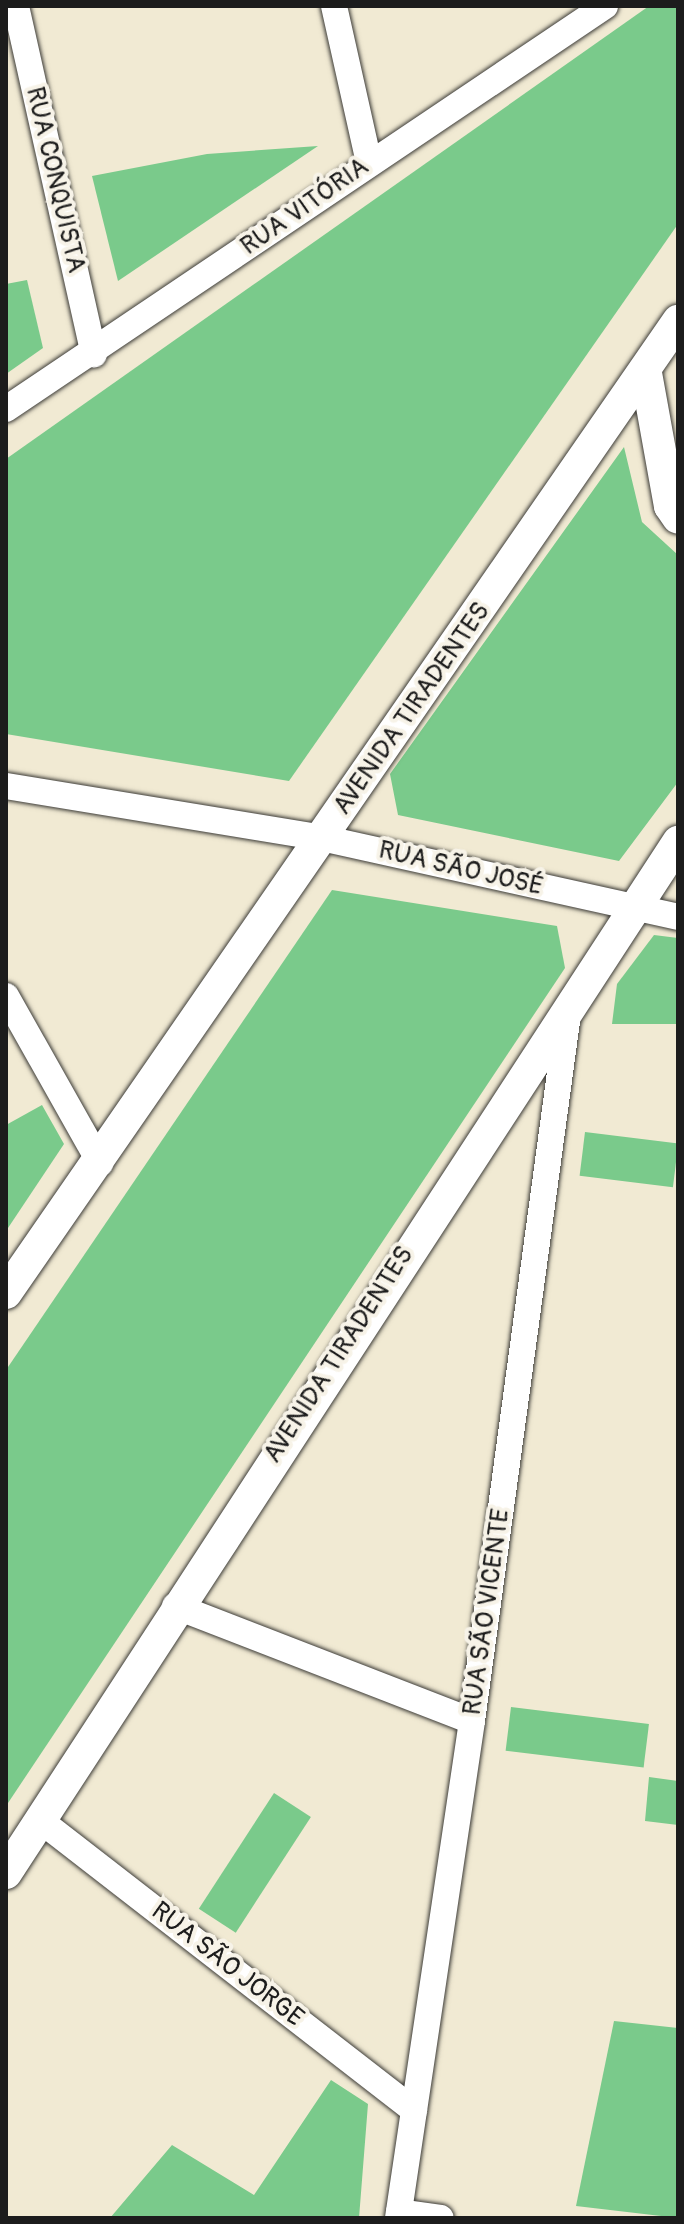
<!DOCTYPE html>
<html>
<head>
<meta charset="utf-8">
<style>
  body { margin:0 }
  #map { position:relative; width:684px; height:2224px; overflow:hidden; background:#f1ead3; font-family:Pangolin,sans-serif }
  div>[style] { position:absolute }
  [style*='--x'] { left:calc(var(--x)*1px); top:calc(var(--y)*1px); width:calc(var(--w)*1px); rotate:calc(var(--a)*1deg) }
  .green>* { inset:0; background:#7aca8b; transform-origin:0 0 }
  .roads { filter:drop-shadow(0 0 2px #3c3b37) drop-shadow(0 0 2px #3c3b37) }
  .minor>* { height:26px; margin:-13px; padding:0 13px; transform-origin:13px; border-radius:13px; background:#fff }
  .tertiary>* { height:32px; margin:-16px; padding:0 16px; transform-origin:16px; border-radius:16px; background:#fff }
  span { translate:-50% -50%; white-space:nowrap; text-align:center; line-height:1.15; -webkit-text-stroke:8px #f7f3e8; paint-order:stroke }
  .street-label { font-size:26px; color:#1c1c1c }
  .frame { position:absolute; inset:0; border:8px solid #1c1c1c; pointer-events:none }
</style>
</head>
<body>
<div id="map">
  <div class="green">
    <i style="clip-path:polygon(649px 6px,678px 6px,678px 224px,289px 781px,6px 734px,6px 459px)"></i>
    <i style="clip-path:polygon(318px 146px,118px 281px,92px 176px,207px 154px)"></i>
    <i style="clip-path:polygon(27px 280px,43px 348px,6px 374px,6px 284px)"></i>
    <i style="clip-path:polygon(624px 447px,642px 522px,678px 555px,678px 782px,619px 861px,398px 815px,390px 774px)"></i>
    <i style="clip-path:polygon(332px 890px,557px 926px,565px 968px,6px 1806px,6px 1370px)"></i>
    <i style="clip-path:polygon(654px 935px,678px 938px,678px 1024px,612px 1024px,617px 984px)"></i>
    <i style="clip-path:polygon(42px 1105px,64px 1144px,6px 1231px,6px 1125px)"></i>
    <i style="left:585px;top:1132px;width:94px;height:44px;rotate:7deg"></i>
    <i style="left:511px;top:1707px;width:139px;height:44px;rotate:7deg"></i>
    <i style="clip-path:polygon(649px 1777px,678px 1781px,678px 1825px,645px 1821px)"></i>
    <i style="left:274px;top:1793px;width:44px;height:138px;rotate:33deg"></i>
    <i style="clip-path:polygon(614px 2021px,678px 2028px,678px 2218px,576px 2206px)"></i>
    <i style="clip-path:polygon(331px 2080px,368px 2104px,359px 2218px,110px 2218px,172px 2145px,254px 2195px)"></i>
  </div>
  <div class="roads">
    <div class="minor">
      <i style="--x:16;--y:6;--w:357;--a:77.4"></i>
      <i style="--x:334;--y:6;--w:161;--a:77.4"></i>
      <i style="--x:6;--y:409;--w:722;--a:-33.93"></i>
      <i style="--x:6;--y:786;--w:320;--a:9.3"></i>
      <i style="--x:322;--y:838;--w:365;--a:12.5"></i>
      <i style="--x:6;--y:996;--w:192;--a:60.6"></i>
      <i style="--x:175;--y:1606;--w:318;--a:21.2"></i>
      <i style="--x:41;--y:1821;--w:472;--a:37.8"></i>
      <i style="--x:399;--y:2212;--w:42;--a:8.1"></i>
      <i style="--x:398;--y:2218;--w:502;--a:-81.53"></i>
      <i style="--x:472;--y:1721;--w:713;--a:-82.27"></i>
    </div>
    <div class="tertiary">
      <i style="--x:646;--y:373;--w:135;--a:79.8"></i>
      <i style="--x:670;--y:506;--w:14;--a:56"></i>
      <i style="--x:6;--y:1293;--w:1182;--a:-55.34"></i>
      <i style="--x:6;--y:1873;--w:1231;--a:-56.9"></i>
    </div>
  </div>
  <div class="street-label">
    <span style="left:55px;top:180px;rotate:77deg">RUA CONQUISTA</span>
    <span style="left:305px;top:207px;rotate:-35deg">RUA VITÓRIA</span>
    <span style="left:412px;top:709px;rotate:-55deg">AVENIDA TIRADENTES</span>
    <span style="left:461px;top:869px;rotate:13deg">RUA SÃO JOSÉ</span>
    <span style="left:339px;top:1355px;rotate:-57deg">AVENIDA TIRADENTES</span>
    <span style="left:487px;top:1612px;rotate:-82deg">RUA SÃO VICENTE</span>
    <span style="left:227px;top:1965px;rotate:38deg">RUA SÃO JORGE</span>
  </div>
  <div class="frame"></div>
</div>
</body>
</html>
